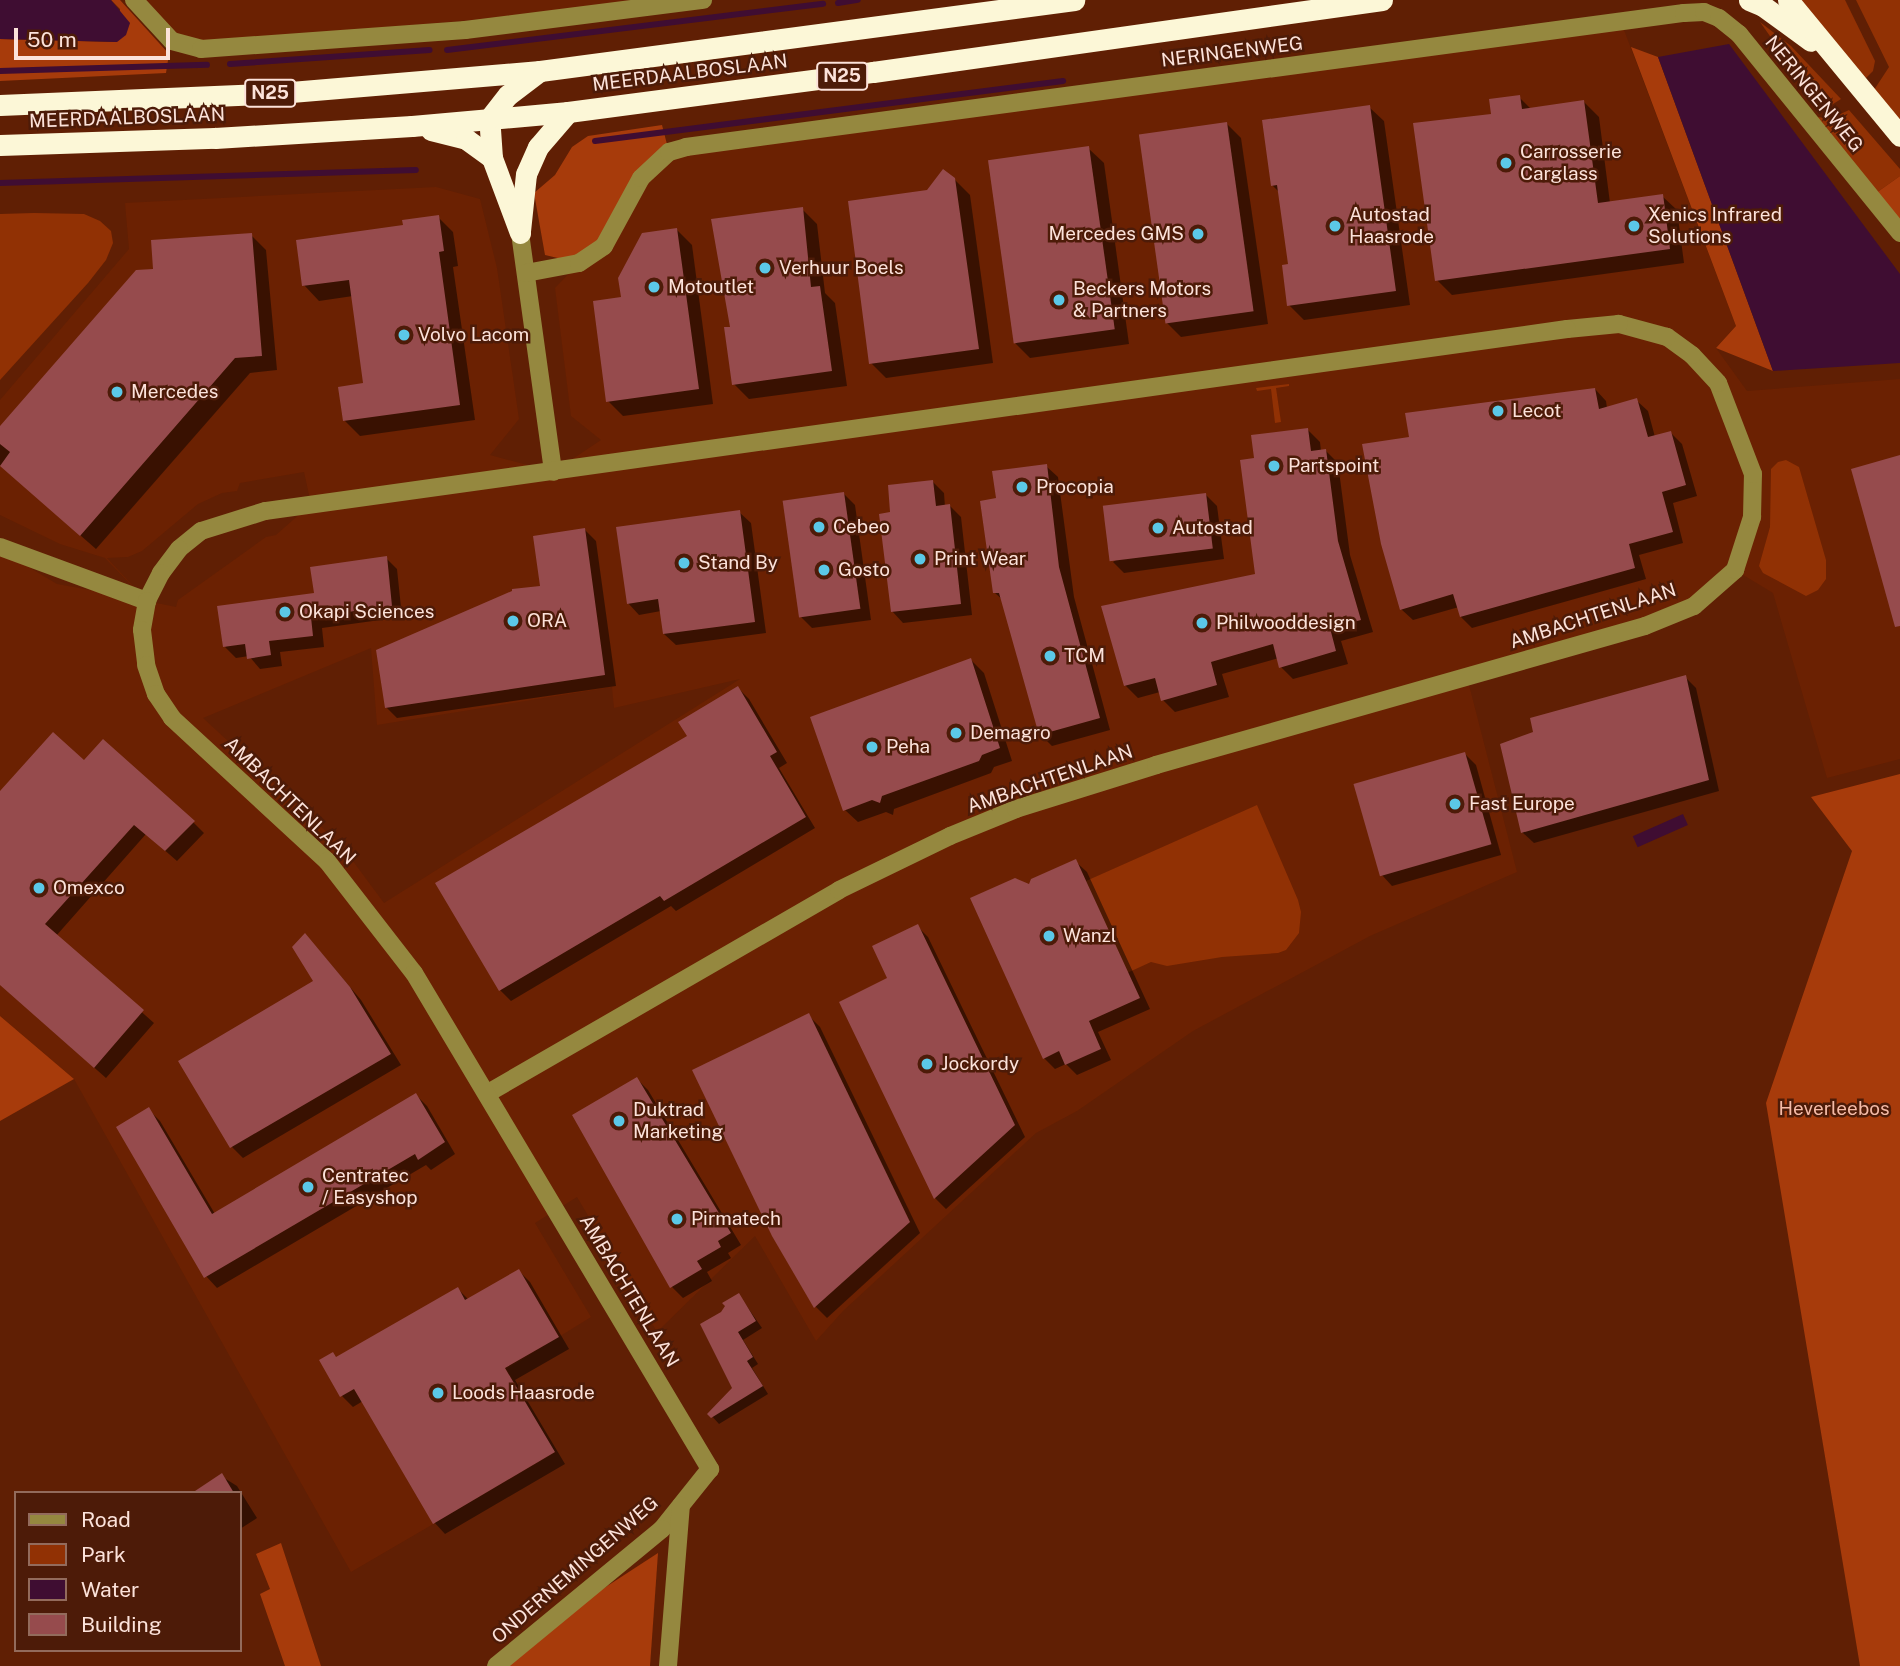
<!DOCTYPE html>
<html>
<head>
<meta charset="utf-8">
<style>
  body { margin:0 }
  #map { position:relative; width:1900px; height:1666px; overflow:hidden; background:#601f04; font-family:"Public Sans",sans-serif }
  div>[style] { position:absolute }
  [style*='--x'] { left:calc(var(--x)*1px); top:calc(var(--y)*1px); width:calc(var(--w)*1px); rotate:calc(var(--a)*1deg) }
  .built>* { inset:0; background:#6b2102 }
  .green>* { inset:0; background:#913104 }
  .forest>* { inset:0; background:#a73b0b }
  .water>* { inset:0; background:#3f0d32; transform-origin:0 0 }
  .shadow>* { inset:0; background:#0007 }
  .stream>* { height:6px; margin:-3px; padding:0 3px; transform-origin:3px; border-radius:3px; background:#3f0d32 }
  .building>* { inset:0; background:#964b4d; transform-origin:0 0 }
  .minor>* { height:18px; margin:-9px; padding:0 9px; transform-origin:9px; border-radius:9px; background:#95883f }
  .highway>* { height:21px; margin:-10.5px; padding:0 10.5px; transform-origin:10.5px; border-radius:10.5px; background:#fcf7d7 }
  .dots>* { width:19px; height:19px; translate:-50% -50%; box-sizing:border-box; border:4px solid #4d1b08; border-radius:50% }
  span { translate:-50% -50%; white-space:nowrap; text-align:center; line-height:1.15; -webkit-text-stroke:5px #4d1b08; paint-order:stroke }
  .shield-label span { padding:2px 5px; background:#4d1b08; border:2px solid; border-radius:5px; -webkit-text-stroke-width:0 }
  .shield-label { font-size:18px; color:#fce2da; font-weight:700 }
  .street-label { font-size:19px; color:#fce2da }
  .poi-label { font-size:19px; color:#fce2da }
  .left { translate:0 -50%; text-align:left }
  .right { translate:-100% -50%; text-align:right }
  .park-label { font-size:19px; color:#f5bba7 }
  .legend { position:absolute; left:14px; top:1491px; width:228px; height:161px; box-sizing:border-box; background:#4d1b08; border:2px solid #936b5c; margin:0; padding:9px 12px; list-style:none; font-size:21px; color:#fce2da }
  .legend li { display:flex; align-items:center; gap:14px; height:35px }
  .legend b { width:35px; border:2px solid #936b5c }
  .scale { position:absolute; left:14px; top:28px; width:156px; height:32px; box-sizing:border-box; border:4px solid #fce2da; border-top:0; padding-left:9px; font-size:21px; line-height:24px; white-space:nowrap; color:#fce2da; -webkit-text-stroke:5px #4d1b08; paint-order:stroke }
</style>
</head>
<body>
<div id="map">
  <div class="built">
    <i style="clip-path:polygon(143px 0,656px 0,461px 21px,204px 42px,173px 32px)"></i>
    <i style="clip-path:polygon(evenodd,1621px 22px,1736px 326px,1716px 348px,1747px 391px,1900px 379px,1900px 759px,1827px 778px,1773px 593px,1735px 570px,1694px 606px,1467px 677px,1517px 872px,1370px 936px,1193px 1031px,1077px 1111px,1036px 1133px,843px 1311px,816px 1341px,755px 1236px,657px 1332px,577px 1197px,535px 1223px,591px 1317px,507px 1369px,555px 1453px,351px 1572px,74px 1079px,0 1016px,0 550px,57px 584px,146px 600px,105px 558px,60px 544px,0 515px,0 400px,129px 249px,125px 203px,436px 187px,480px 199px,497px 268px,519px 419px,490px 455px,553px 472px,601px 440px,571px 416px,555px 288px,579px 263px,669px 152px,1621px 22px,304px 472px,311px 504px,276px 535px,266px 537px,178px 600px,176px 607px,147px 601px,107px 558px,128px 557px,142px 551px,198px 504px,222px 493px,237px 491px,240px 483px,304px 472px,1621px 22px,371px 648px,377px 725px,612px 687px,614px 708px,740px 679px,384px 903px,341px 845px,203px 718px,371px 648px)"></i>
  </div>
  <div class="green">
    <i style="clip-path:polygon(1798px 0,1845px 0,1875px 61px,1873px 71px,1866px 78px)"></i>
    <i style="clip-path:polygon(1856px 0,1900px 0,1900px 122px,1874px 90px,1889px 67px)"></i>
    <i style="clip-path:polygon(1760px 22px,1791px 46px,1841px 99px,1830px 106px,1823px 105px,1813px 97px)"></i>
    <i style="clip-path:polygon(1849px 110px,1900px 169px,1900px 176px,1876px 193px,1814px 117px,1832px 118px)"></i>
    <i style="clip-path:polygon(34px 213px,84px 214px,100px 221px,111px 231px,113px 243px,106px 260px,88px 283px,0 380px,0 214px)"></i>
    <i style="clip-path:polygon(1289px 384px,1289px 386px,1276px 388px,1281px 422px,1275px 423px,1271px 389px,1257px 391px,1256px 388px)"></i>
    <i style="clip-path:polygon(1786px 460px,1799px 467px,1826px 560px,1826px 579px,1818px 590px,1806px 596px,1763px 573px,1759px 566px,1770px 527px,1771px 469px,1778px 462px)"></i>
    <i style="clip-path:polygon(1257px 805px,1298px 900px,1301px 912px,1299px 933px,1286px 950px,1278px 953px,1222px 957px,1167px 966px,1151px 962px,1127px 973px,1086px 881px)"></i>
  </div>
  <div class="forest">
    <i style="clip-path:polygon(111px 0,120px 0,169px 54px,166px 73px,0 81px,0 39px,117px 42px,120px 9px)"></i>
    <i style="clip-path:polygon(1631px 47px,1658px 57px,1773px 371px,1716px 348px,1736px 326px)"></i>
    <i style="clip-path:polygon(662px 125px,669px 152px,619px 222px,579px 263px,545px 255px,534px 193px,555px 175px,572px 147px,588px 136px)"></i>
    <i style="clip-path:polygon(1900px 176px,1900px 222px,1876px 193px)"></i>
    <i style="clip-path:polygon(1900px 774px,1900px 1666px,1860px 1666px,1766px 1103px,1852px 851px,1811px 797px)"></i>
    <i style="clip-path:polygon(0 1016px,74px 1079px,0 1121px)"></i>
    <i style="clip-path:polygon(281px 1543px,321px 1666px,285px 1666px,260px 1594px,270px 1589px,256px 1554px)"></i>
    <i style="clip-path:polygon(658px 1553px,650px 1666px,506px 1666px,598px 1592px)"></i>
  </div>
  <div class="water">
    <i style="clip-path:polygon(0 0,111px 0,130px 23px,126px 35px,117px 42px,0 39px)"></i>
    <i style="clip-path:polygon(1729px 44px,1900px 274px,1900px 363px,1773px 371px,1658px 57px)"></i>
    <i style="left:1683px;top:814px;width:12px;height:55px;rotate:66deg"></i>
  </div>
  <div class="shadow">
    <i style="clip-path:polygon(1519px 97px,1531px 109px,1584px 102px,1599px 117px,1610px 203px,1662px 196px,1677px 210px,1684px 263px,1452px 295px,1437px 280px,1493px 116px)"></i>
    <i style="clip-path:polygon(1369px 107px,1384px 121px,1410px 305px,1304px 320px,1289px 305px,1290px 266px,1280px 193px,1272px 185px)"></i>
    <i style="clip-path:polygon(1227px 124px,1241px 138px,1268px 324px,1181px 337px,1167px 323px)"></i>
    <i style="clip-path:polygon(1088px 148px,1104px 163px,1129px 344px,1030px 358px,1015px 343px)"></i>
    <i style="clip-path:polygon(954px 179px,970px 195px,993px 363px,886px 378px,871px 363px,928px 192px)"></i>
    <i style="clip-path:polygon(802px 209px,817px 224px,825px 293px,835px 303px,847px 386px,749px 399px,734px 384px)"></i>
    <i style="clip-path:polygon(438px 217px,453px 232px,458px 266px,453px 267px,475px 420px,360px 436px,344px 420px,365px 385px,353px 296px,319px 301px,304px 285px,405px 226px)"></i>
    <i style="clip-path:polygon(677px 230px,692px 245px,713px 404px,623px 416px,608px 401px,623px 299px)"></i>
    <i style="clip-path:polygon(251px 235px,266px 250px,277px 370px,250px 373px,96px 549px,0 465px,0 428px,155px 270px)"></i>
    <i style="clip-path:polygon(1595px 389px,1606px 401px,1607px 408px,1636px 400px,1648px 411px,1655px 437px,1671px 433px,1682px 444px,1697px 496px,1673px 503px,1683px 543px,1639px 555px,1646px 579px,1472px 628px,1461px 617px,1459px 607px,1413px 620px,1401px 609px,1411px 438px)"></i>
    <i style="clip-path:polygon(1307px 429px,1320px 442px,1321px 451px,1326px 451px,1338px 463px,1350px 555px,1373px 632px,1341px 641px,1348px 664px,1293px 679px,1281px 667px,1279px 658px,1222px 674px,1229px 697px,1175px 712px,1163px 700px,1160px 692px,1138px 698px,1125px 685px,1257px 575px,1256px 460px)"></i>
    <i style="clip-path:polygon(1046px 466px,1058px 477px,1074px 597px,1110px 730px,1052px 746px,1041px 735px,1004px 601px,995px 593px,998px 500px)"></i>
    <i style="clip-path:polygon(933px 482px,944px 493px,945px 507px,950px 506px,961px 517px,972px 615px,903px 623px,892px 611px,892px 513px)"></i>
    <i style="clip-path:polygon(844px 494px,855px 505px,871px 620px,812px 628px,801px 617px)"></i>
    <i style="clip-path:polygon(1206px 495px,1217px 506px,1224px 559px,1124px 573px,1113px 562px)"></i>
    <i style="clip-path:polygon(739px 512px,751px 523px,766px 633px,676px 645px,664px 634px,661px 611px,639px 615px,628px 603px)"></i>
    <i style="clip-path:polygon(585px 530px,596px 541px,616px 686px,397px 718px,386px 707px,542px 587px)"></i>
    <i style="clip-path:polygon(386px 558px,397px 569px,402px 617px,322px 628px,324px 647px,280px 652px,282px 666px,260px 669px,249px 656px,236px 658px,225px 647px)"></i>
    <i style="clip-path:polygon(971px 660px,984px 673px,1012px 761px,994px 767px,991px 773px,894px 809px,893px 815px,886px 812px,858px 822px,845px 810px)"></i>
    <i style="clip-path:polygon(1685px 677px,1696px 688px,1719px 791px,1534px 843px,1522px 832px)"></i>
    <i style="clip-path:polygon(738px 688px,749px 699px,787px 763px,779px 768px,815px 828px,676px 911px,671px 906px,511px 1001px,500px 990px)"></i>
    <i style="clip-path:polygon(1465px 754px,1476px 765px,1501px 855px,1392px 886px,1381px 874px)"></i>
    <i style="clip-path:polygon(85px 762px,193px 822px,204px 833px,177px 861px,146px 834px,56px 936px,154px 1023px,106px 1078px,0 984px,0 794px)"></i>
    <i style="clip-path:polygon(1076px 862px,1087px 872px,1150px 1009px,1098px 1032px,1111px 1060px,1077px 1075px,1066px 1064px,1055px 1069px,1044px 1058px,1030px 886px)"></i>
    <i style="clip-path:polygon(917px 926px,928px 937px,1025px 1137px,946px 1209px,935px 1198px,841px 1003px,890px 979px)"></i>
    <i style="clip-path:polygon(316px 947px,361px 1000px,401px 1065px,243px 1158px,232px 1147px,180px 1061px,315px 982px)"></i>
    <i style="clip-path:polygon(809px 1016px,820px 1027px,920px 1233px,827px 1318px,816px 1307px,774px 1236px)"></i>
    <i style="clip-path:polygon(637px 1079px,648px 1090px,741px 1245px,728px 1253px,731px 1258px,707px 1272px,712px 1281px,683px 1298px,672px 1287px)"></i>
    <i style="clip-path:polygon(416px 1095px,427px 1106px,455px 1154px,431px 1170px,426px 1165px,217px 1288px,206px 1276px,149px 1110px,160px 1121px,215px 1214px)"></i>
    <i style="clip-path:polygon(519px 1271px,530px 1282px,569px 1349px,515px 1380px,565px 1464px,445px 1534px,434px 1522px,363px 1401px,353px 1407px,342px 1396px,338px 1359px,458px 1289px,469px 1300px)"></i>
    <i style="clip-path:polygon(739px 1295px,762px 1328px,743px 1340px,758px 1364px,752px 1368px,768px 1394px,719px 1424px,710px 1414px,734px 1388px,722px 1313px)"></i>
    <i style="clip-path:polygon(221px 1476px,237px 1486px,257px 1518px,240px 1529px,240px 1493px,195px 1493px)"></i>
  </div>
  <div class="stream">
    <i style="--x:838;--y:3;--w:20;--a:-9"></i>
    <i style="--x:447;--y:50;--w:379;--a:-7"></i>
    <i style="--x:230;--y:64;--w:200;--a:-4"></i>
    <i style="--x:0;--y:71;--w:207;--a:-1.7"></i>
    <i style="--x:595;--y:141;--w:472;--a:-7.3"></i>
    <i style="--x:0;--y:183;--w:416;--a:-1.8"></i>
  </div>
  <div class="building">
    <i style="clip-path:polygon(1520px 95px,1522px 109px,1584px 100px,1598px 203px,1663px 194px,1670px 249px,1435px 281px,1413px 123px,1491px 114px,1489px 99px)"></i>
    <i style="clip-path:polygon(1370px 105px,1396px 291px,1287px 306px,1282px 265px,1288px 264px,1277px 185px,1271px 186px,1262px 120px)"></i>
    <i style="left:1227px;top:122px;width:191px;height:89px;rotate:82deg"></i>
    <i style="left:1089px;top:146px;width:185px;height:102px;rotate:82deg"></i>
    <i style="clip-path:polygon(943px 169px,955px 178px,979px 349px,869px 364px,848px 201px,927px 190px)"></i>
    <i style="clip-path:polygon(803px 207px,811px 287px,820px 286px,832px 371px,732px 385px,724px 327px,730px 327px,711px 219px)"></i>
    <i style="clip-path:polygon(439px 215px,444px 251px,439px 252px,460px 405px,343px 421px,338px 387px,363px 383px,349px 280px,302px 286px,296px 240px,403px 225px,402px 220px)"></i>
    <i style="clip-path:polygon(677px 228px,699px 389px,606px 402px,593px 301px,621px 297px,618px 278px,642px 233px)"></i>
    <i style="clip-path:polygon(252px 233px,262px 356px,235px 358px,80px 536px,0 466px,10px 452px,0 444px,0 426px,136px 270px,153px 269px,151px 240px)"></i>
    <i style="clip-path:polygon(1595px 388px,1599px 409px,1637px 398px,1648px 437px,1671px 431px,1686px 485px,1662px 492px,1673px 532px,1629px 544px,1635px 568px,1460px 617px,1453px 594px,1400px 610px,1381px 544px,1362px 444px,1409px 437px,1405px 413px)"></i>
    <i style="clip-path:polygon(1308px 428px,1311px 451px,1326px 449px,1338px 541px,1361px 620px,1330px 628px,1336px 651px,1279px 668px,1273px 644px,1211px 662px,1217px 685px,1161px 701px,1155px 678px,1124px 686px,1101px 606px,1255px 574px,1240px 460px,1254px 458px,1251px 435px)"></i>
    <i style="clip-path:polygon(1900px 455px,1900px 626px,1895px 627px,1851px 469px)"></i>
    <i style="clip-path:polygon(1047px 464px,1059px 567px,1100px 718px,1039px 735px,999px 593px,993px 593px,980px 501px,996px 498px,992px 471px)"></i>
    <i style="clip-path:polygon(933px 480px,936px 506px,950px 504px,961px 604px,891px 612px,879px 514px,890px 512px,888px 485px)"></i>
    <i style="left:844px;top:492px;width:118px;height:62px;rotate:82deg"></i>
    <i style="left:1206px;top:493px;width:56px;height:104px;rotate:83deg"></i>
    <i style="clip-path:polygon(740px 510px,755px 622px,663px 634px,658px 599px,627px 604px,616px 527px)"></i>
    <i style="clip-path:polygon(585px 528px,605px 675px,385px 708px,376px 650px,512px 591px,512px 589px,540px 586px,533px 536px)"></i>
    <i style="clip-path:polygon(387px 556px,392px 606px,311px 617px,313px 636px,269px 641px,271px 655px,247px 659px,245px 644px,223px 647px,217px 606px,314px 593px,310px 567px)"></i>
    <i style="clip-path:polygon(971px 658px,1000px 748px,982px 755px,979px 761px,882px 796px,880px 803px,872px 800px,843px 811px,810px 717px)"></i>
    <i style="clip-path:polygon(1686px 675px,1709px 780px,1521px 833px,1500px 744px,1533px 732px,1530px 718px)"></i>
    <i style="clip-path:polygon(738px 686px,777px 752px,770px 756px,806px 817px,664px 901px,660px 896px,499px 991px,435px 883px,687px 736px,678px 722px)"></i>
    <i style="clip-path:polygon(53px 732px,84px 760px,103px 739px,195px 821px,165px 851px,134px 825px,45px 924px,144px 1010px,94px 1068px,0 985px,0 791px)"></i>
    <i style="left:1465px;top:752px;width:96px;height:116px;rotate:74deg"></i>
    <i style="clip-path:polygon(1076px 859px,1140px 998px,1089px 1021px,1101px 1049px,1065px 1065px,1059px 1051px,1043px 1059px,970px 898px,1015px 878px,1029px 884px,1031px 879px)"></i>
    <i style="clip-path:polygon(918px 924px,1015px 1125px,934px 1199px,839px 1002px,887px 978px,872px 946px)"></i>
    <i style="clip-path:polygon(305px 933px,350px 987px,391px 1054px,230px 1148px,178px 1061px,313px 981px,292px 947px)"></i>
    <i style="clip-path:polygon(809px 1013px,910px 1222px,814px 1308px,772px 1236px,692px 1070px)"></i>
    <i style="clip-path:polygon(637px 1077px,731px 1233px,718px 1241px,721px 1247px,697px 1261px,702px 1269px,670px 1288px,572px 1115px)"></i>
    <i style="clip-path:polygon(416px 1093px,445px 1142px,418px 1160px,415px 1154px,204px 1278px,116px 1127px,149px 1107px,212px 1214px)"></i>
    <i style="clip-path:polygon(519px 1269px,559px 1337px,505px 1368px,555px 1452px,433px 1524px,354px 1389px,340px 1397px,319px 1360px,333px 1352px,336px 1357px,458px 1287px,465px 1300px)"></i>
    <i style="clip-path:polygon(739px 1293px,756px 1321px,738px 1332px,753px 1357px,747px 1361px,763px 1386px,711px 1418px,707px 1414px,732px 1388px,700px 1324px,721px 1312px,725px 1306px,722px 1303px)"></i>
    <i style="clip-path:polygon(222px 1473px,234px 1493px,192px 1493px)"></i>
  </div>
  <div class="minor">
    <i style="--x:134;--y:0;--w:56;--a:47.2"></i>
    <i style="--x:172;--y:41;--w:30;--a:15"></i>
    <i style="--x:201;--y:49;--w:265;--a:-4.1"></i>
    <i style="--x:465;--y:30;--w:240;--a:-7.2"></i>
    <i style="--x:520;--y:233;--w:241;--a:82.1"></i>
    <i style="--x:526;--y:273;--w:54;--a:-10.7"></i>
    <i style="--x:579;--y:263;--w:30;--a:-34"></i>
    <i style="--x:604;--y:246;--w:77;--a:-61.4"></i>
    <i style="--x:641;--y:178;--w:38;--a:-43"></i>
    <i style="--x:669;--y:152;--w:18;--a:-16"></i>
    <i style="--x:686;--y:147;--w:1007;--a:-7.65"></i>
    <i style="--x:1684;--y:13;--w:20;--a:-3"></i>
    <i style="--x:1704;--y:12;--w:16;--a:22"></i>
    <i style="--x:1719;--y:18;--w:26;--a:39"></i>
    <i style="--x:1739;--y:34;--w:256;--a:51"></i>
    <i style="--x:0;--y:547;--w:157;--a:20.2"></i>
    <i style="--x:488;--y:1093;--w:405;--a:-30"></i>
    <i style="--x:839;--y:890;--w:123;--a:-25.9"></i>
    <i style="--x:950;--y:836;--w:71;--a:-22.2"></i>
    <i style="--x:1016;--y:809;--w:147;--a:-17.4"></i>
    <i style="--x:1156;--y:765;--w:508;--a:-15.87"></i>
    <i style="--x:1645;--y:626;--w:53;--a:-22.2"></i>
    <i style="--x:1694;--y:606;--w:55;--a:-41.3"></i>
    <i style="--x:1735;--y:570;--w:56;--a:-72.2"></i>
    <i style="--x:1752;--y:517;--w:43;--a:-88.7"></i>
    <i style="--x:1753;--y:474;--w:97;--a:-111"></i>
    <i style="--x:1718;--y:383;--w:38;--a:-133"></i>
    <i style="--x:1692;--y:355;--w:31;--a:-144"></i>
    <i style="--x:1667;--y:337;--w:50;--a:-164.8"></i>
    <i style="--x:1619;--y:324;--w:52;--a:174.5"></i>
    <i style="--x:1567;--y:329;--w:1315;--a:172.04"></i>
    <i style="--x:265;--y:511;--w:67;--a:162.6"></i>
    <i style="--x:201;--y:531;--w:28;--a:141"></i>
    <i style="--x:179;--y:549;--w:30;--a:127"></i>
    <i style="--x:161;--y:573;--w:31;--a:117"></i>
    <i style="--x:147;--y:601;--w:29;--a:100"></i>
    <i style="--x:142;--y:630;--w:35;--a:83"></i>
    <i style="--x:146;--y:665;--w:31;--a:71"></i>
    <i style="--x:156;--y:694;--w:29;--a:56"></i>
    <i style="--x:172;--y:718;--w:211;--a:42.7"></i>
    <i style="--x:327;--y:861;--w:142;--a:52.2"></i>
    <i style="--x:414;--y:973;--w:578;--a:59.17"></i>
    <i style="--x:710;--y:1469;--w:77;--a:128.7"></i>
    <i style="--x:662;--y:1529;--w:215;--a:140.5"></i>
    <i style="--x:668;--y:1666;--w:161;--a:-85.4"></i>
  </div>
  <div class="highway">
    <i style="--x:1749;--y:0;--w:15;--a:23"></i>
    <i style="--x:1763;--y:6;--w:59;--a:36.1"></i>
    <i style="--x:1788;--y:0;--w:176;--a:50.5"></i>
    <i style="--x:0;--y:105;--w:267;--a:-2.4"></i>
    <i style="--x:267;--y:94;--w:274;--a:-4.8"></i>
    <i style="--x:540;--y:71;--w:539;--a:-7.57"></i>
    <i style="--x:431;--y:130;--w:36;--a:14"></i>
    <i style="--x:466;--y:139;--w:32;--a:36"></i>
    <i style="--x:492;--y:158;--w:80;--a:69.5"></i>
    <i style="--x:0;--y:145;--w:215;--a:-1.9"></i>
    <i style="--x:215;--y:138;--w:197;--a:-3.5"></i>
    <i style="--x:412;--y:126;--w:157;--a:-5.1"></i>
    <i style="--x:568;--y:112;--w:308;--a:-7.5"></i>
    <i style="--x:873;--y:72;--w:514;--a:-8.05"></i>
    <i style="--x:492;--y:158;--w:39;--a:-94"></i>
    <i style="--x:489;--y:119;--w:31;--a:-52"></i>
    <i style="--x:508;--y:95;--w:40;--a:-37"></i>
    <i style="--x:520;--y:231;--w:57;--a:-84"></i>
    <i style="--x:526;--y:174;--w:30;--a:-66"></i>
    <i style="--x:538;--y:147;--w:46;--a:-49.4"></i>
  </div>
  <div class="dots">
    <i style="left:1506px;top:163px;background:#5bc8e7"></i>
    <i style="left:1335px;top:226px;background:#5bc8e7"></i>
    <i style="left:1634px;top:226px;background:#5bc8e7"></i>
    <i style="left:1198px;top:234px;background:#5bc8e7"></i>
    <i style="left:765px;top:268px;background:#5bc8e7"></i>
    <i style="left:654px;top:287px;background:#5bc8e7"></i>
    <i style="left:1059px;top:300px;background:#5bc8e7"></i>
    <i style="left:404px;top:335px;background:#5bc8e7"></i>
    <i style="left:117px;top:392px;background:#5bc8e7"></i>
    <i style="left:1498px;top:411px;background:#5bc8e7"></i>
    <i style="left:1274px;top:466px;background:#5bc8e7"></i>
    <i style="left:1022px;top:487px;background:#5bc8e7"></i>
    <i style="left:819px;top:527px;background:#5bc8e7"></i>
    <i style="left:1158px;top:528px;background:#5bc8e7"></i>
    <i style="left:920px;top:559px;background:#5bc8e7"></i>
    <i style="left:684px;top:563px;background:#5bc8e7"></i>
    <i style="left:824px;top:570px;background:#5bc8e7"></i>
    <i style="left:285px;top:612px;background:#5bc8e7"></i>
    <i style="left:513px;top:621px;background:#5bc8e7"></i>
    <i style="left:1202px;top:623px;background:#5bc8e7"></i>
    <i style="left:1050px;top:656px;background:#5bc8e7"></i>
    <i style="left:956px;top:733px;background:#5bc8e7"></i>
    <i style="left:872px;top:747px;background:#5bc8e7"></i>
    <i style="left:1455px;top:804px;background:#5bc8e7"></i>
    <i style="left:39px;top:888px;background:#5bc8e7"></i>
    <i style="left:1049px;top:936px;background:#5bc8e7"></i>
    <i style="left:927px;top:1064px;background:#5bc8e7"></i>
    <i style="left:619px;top:1121px;background:#5bc8e7"></i>
    <i style="left:308px;top:1187px;background:#5bc8e7"></i>
    <i style="left:677px;top:1219px;background:#5bc8e7"></i>
    <i style="left:438px;top:1393px;background:#5bc8e7"></i>
  </div>
  <div class="shield-label">
    <span style="left:842px;top:76px">N25</span>
    <span style="left:270px;top:93px">N25</span>
  </div>
  <div class="street-label">
    <span style="left:1232px;top:52px;rotate:-7deg">NERINGENWEG</span>
    <span style="left:690px;top:73px;rotate:-7deg">MEERDAALBOSLAAN</span>
    <span style="left:1814px;top:94px;rotate:51deg">NERINGENWEG</span>
    <span style="left:127px;top:118px;rotate:-2deg">MEERDAALBOSLAAN</span>
    <span style="left:1593px;top:616px;rotate:-18deg">AMBACHTENLAAN</span>
    <span style="left:1050px;top:779px;rotate:-19deg">AMBACHTENLAAN</span>
    <span style="left:290px;top:801px;rotate:44deg">AMBACHTENLAAN</span>
    <span style="left:629px;top:1291px;rotate:59deg">AMBACHTENLAAN</span>
    <span style="left:575px;top:1570px;rotate:-41deg">ONDERNEMINGENWEG</span>
  </div>
  <div class="poi-label">
    <span class="left" style="left:1520px;top:163px">Carrosserie<br>Carglass</span>
    <span class="left" style="left:1349px;top:226px">Autostad<br>Haasrode</span>
    <span class="left" style="left:1648px;top:226px">Xenics Infrared<br>Solutions</span>
    <span class="right" style="left:1184px;top:234px">Mercedes GMS</span>
    <span class="left" style="left:779px;top:268px">Verhuur Boels</span>
    <span class="left" style="left:668px;top:287px">Motoutlet</span>
    <span class="left" style="left:1073px;top:300px">Beckers Motors<br>&amp; Partners</span>
    <span class="left" style="left:418px;top:335px">Volvo Lacom</span>
    <span class="left" style="left:131px;top:392px">Mercedes</span>
    <span class="left" style="left:1512px;top:411px">Lecot</span>
    <span class="left" style="left:1288px;top:466px">Partspoint</span>
    <span class="left" style="left:1036px;top:487px">Procopia</span>
    <span class="left" style="left:833px;top:527px">Cebeo</span>
    <span class="left" style="left:1172px;top:528px">Autostad</span>
    <span class="left" style="left:934px;top:559px">Print Wear</span>
    <span class="left" style="left:698px;top:563px">Stand By</span>
    <span class="left" style="left:838px;top:570px">Gosto</span>
    <span class="left" style="left:299px;top:612px">Okapi Sciences</span>
    <span class="left" style="left:527px;top:621px">ORA</span>
    <span class="left" style="left:1216px;top:623px">Philwooddesign</span>
    <span class="left" style="left:1064px;top:656px">TCM</span>
    <span class="left" style="left:970px;top:733px">Demagro</span>
    <span class="left" style="left:886px;top:747px">Peha</span>
    <span class="left" style="left:1469px;top:804px">Fast Europe</span>
    <span class="left" style="left:53px;top:888px">Omexco</span>
    <span class="left" style="left:1063px;top:936px">Wanzl</span>
    <span class="left" style="left:941px;top:1064px">Jockordy</span>
    <span class="left" style="left:633px;top:1121px">Duktrad<br>Marketing</span>
    <span class="left" style="left:322px;top:1187px">Centratec<br>/ Easyshop</span>
    <span class="left" style="left:691px;top:1219px">Pirmatech</span>
    <span class="left" style="left:452px;top:1393px">Loods Haasrode</span>
  </div>
  <div class="park-label">
    <span style="left:1834px;top:1109px">Heverleebos</span>
  </div>
  <ul class="legend">
  <li><b style="height:9px;background:#95883f"></b>Road</li>
  <li><b style="height:19px;background:#913104"></b>Park</li>
  <li><b style="height:19px;background:#3f0d32"></b>Water</li>
  <li><b style="height:19px;background:#964b4d"></b>Building</li>
  </ul>
  <div class="scale">50 m</div>
</div>
</body>
</html>
